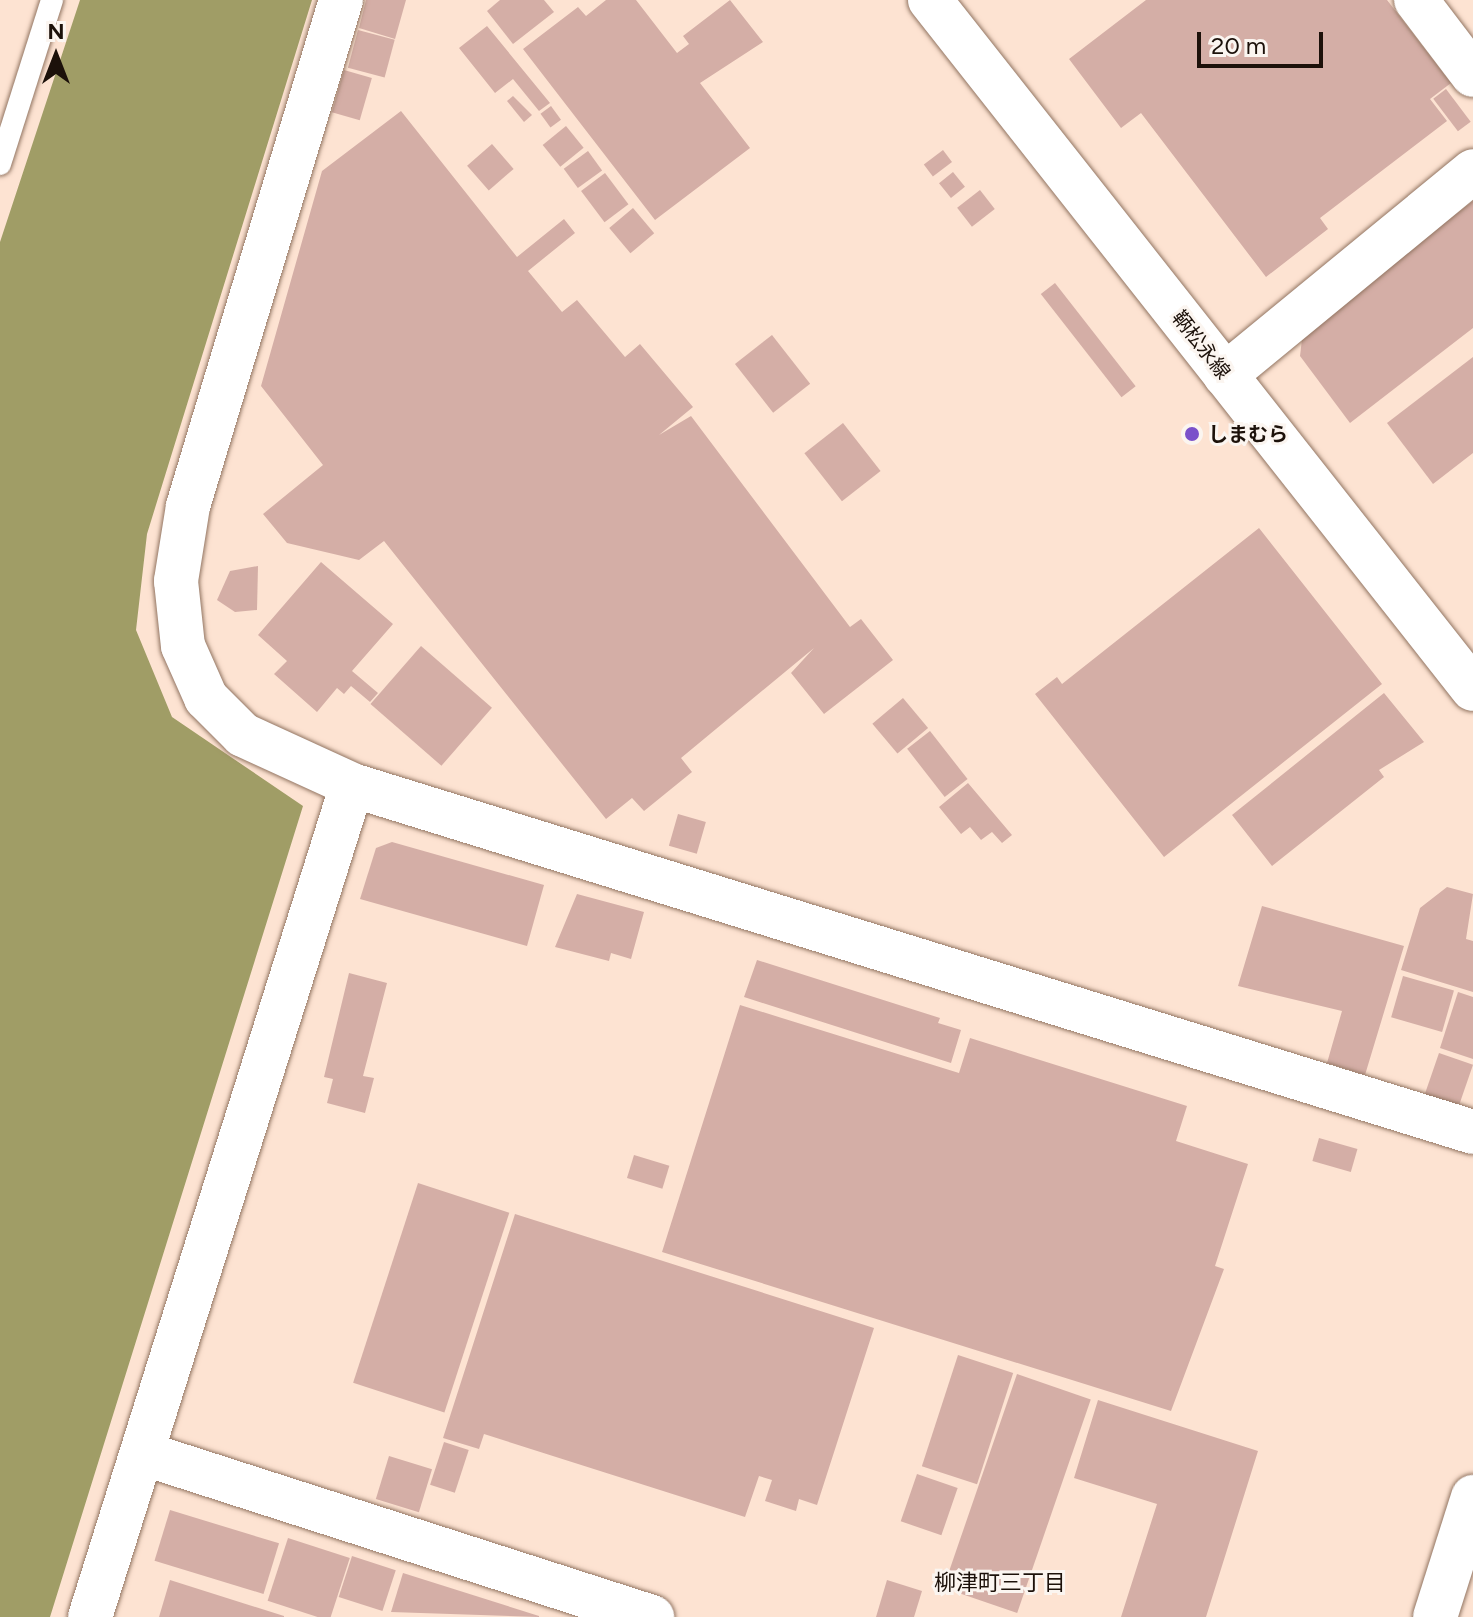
<!DOCTYPE html>
<html>
<head>
<meta charset="utf-8">
<style>
  body { margin:0 }
  #map { position:relative; width:1473px; height:1617px; overflow:hidden; background:#fde3d2; font-family:Figtree,"Noto Sans JP",sans-serif }
  div>[style] { position:absolute }
  [style*='--x'] { left:calc(var(--x)*1px); top:calc(var(--y)*1px); width:calc(var(--w)*1px); rotate:calc(var(--a)*1deg) }
  .water>* { inset:0; background:#a09d66 }
  .building>* { inset:0; background:#d4aea6; transform-origin:0 0 }
  .roads { filter:drop-shadow(0 0 2px #927562) drop-shadow(0 0 2px #927562) }
  .lane>* { height:22px; margin:-11px; padding:0 11px; transform-origin:11px; border-radius:11px; background:#fff }
  .street>* { height:44px; margin:-22px; padding:0 22px; transform-origin:22px; border-radius:22px; background:#fff }
  .secondary>* { height:44px; margin:-22px; padding:0 22px; transform-origin:22px; border-radius:22px; background:#fff }
  .primary>* { height:44px; margin:-22px; padding:0 22px; transform-origin:22px; border-radius:22px; background:#fff }
  .dots>* { width:22px; height:22px; translate:-50% -50%; box-sizing:border-box; border:4px solid #fbf5f0; border-radius:50% }
  span { translate:-50% -50%; white-space:nowrap; text-align:center; line-height:1.15; -webkit-text-stroke:6px #fbf5f0; paint-order:stroke }
  .street-label { font-size:20px; color:#1c110a }
  .poi-label { font-size:20px; color:#1c110a; font-weight:700 }
  .left { translate:0 -50%; text-align:left }
  .neighbourhood-label { font-size:22px; color:#1c110a }
  .north { position:absolute; left:16px; top:16px; width:80px; height:80px; -webkit-text-stroke:6px #fbf5f0; paint-order:stroke; rotate:0deg; font-size:22px; font-weight:700; line-height:32px; text-align:center; color:#1c110a }
  .north::after { content:''; display:block; margin:auto; width:28px; height:36px; background:#1c110a; clip-path:polygon(50% 0,100% 100%,50% 72%,0 100%) }
  .scale { position:absolute; left:1197px; top:32px; width:126px; height:36px; box-sizing:border-box; border:4px solid #1c110a; border-top:0; padding-left:10px; font-size:24px; line-height:28px; white-space:nowrap; color:#1c110a; -webkit-text-stroke:6px #fbf5f0; paint-order:stroke }
</style>
</head>
<body>
<div id="map">
  <div class="water">
    <i style="clip-path:polygon(80px 0,312px 0,147px 534px,136px 630px,172px 717px,303px 806px,50px 1617px,0 1617px,0 242px)"></i>
  </div>
  <div class="building">
    <i style="clip-path:polygon(366px 0,406px 0,395px 39px,359px 28px)"></i>
    <i style="clip-path:polygon(500px 0,544px 0,554px 12px,513px 44px,487px 11px)"></i>
    <i style="clip-path:polygon(606px 0,636px 0,677px 53px,689px 44px,683px 36px,730px 0,763px 42px,700px 83px,750px 148px,655px 220px,523px 49px,578px 7px,586px 16px)"></i>
    <i style="clip-path:polygon(1146px 0,1387px 0,1451px 83px,1430px 99px,1447px 121px,1320px 218px,1328px 229px,1266px 277px,1141px 113px,1121px 128px,1069px 59px)"></i>
    <i style="clip-path:polygon(487px 26px,550px 103px,539px 111px,513px 79px,495px 93px,459px 48px)"></i>
    <i style="left:358px;top:30px;width:38px;height:39px;rotate:15deg"></i>
    <i style="left:344px;top:70px;width:29px;height:44px;rotate:16deg"></i>
    <i style="left:1446px;top:89px;width:41px;height:16px;rotate:53deg"></i>
    <i style="clip-path:polygon(513px 96px,532px 115px,524px 122px,507px 101px)"></i>
    <i style="left:551px;top:106px;width:17px;height:13px;rotate:54deg"></i>
    <i style="clip-path:polygon(401px 111px,517px 257px,564px 219px,575px 233px,528px 271px,562px 312px,577px 300px,625px 357px,640px 344px,693px 407px,659px 435px,691px 416px,850px 627px,861px 619px,893px 660px,824px 714px,791px 673px,814px 648px,681px 758px,692px 772px,644px 811px,632px 798px,606px 819px,384px 541px,359px 560px,287px 543px,263px 514px,323px 465px,261px 386px,322px 171px)"></i>
    <i style="left:566px;top:126px;width:28px;height:30px;rotate:51deg"></i>
    <i style="left:492px;top:144px;width:33px;height:33px;rotate:49deg"></i>
    <i style="left:943px;top:150px;width:15px;height:24px;rotate:53deg"></i>
    <i style="left:588px;top:151px;width:24px;height:30px;rotate:54deg"></i>
    <i style="left:953px;top:172px;width:19px;height:18px;rotate:51deg"></i>
    <i style="left:605px;top:173px;width:39px;height:30px;rotate:53deg"></i>
    <i style="left:980px;top:190px;width:24px;height:29px;rotate:52deg"></i>
    <i style="clip-path:polygon(1473px 201px,1473px 328px,1350px 423px,1300px 356px,1303px 331px)"></i>
    <i style="left:633px;top:208px;width:33px;height:31px;rotate:50deg"></i>
    <i style="left:1055px;top:283px;width:131px;height:18px;rotate:52deg"></i>
    <i style="left:772px;top:335px;width:62px;height:47px;rotate:52deg"></i>
    <i style="clip-path:polygon(1473px 357px,1473px 453px,1433px 484px,1387px 423px)"></i>
    <i style="left:843px;top:423px;width:61px;height:49px;rotate:52deg"></i>
    <i style="clip-path:polygon(1259px 528px,1382px 684px,1164px 857px,1035px 694px,1057px 677px,1062px 684px)"></i>
    <i style="clip-path:polygon(321px 562px,393px 624px,352px 671px,378px 693px,370px 702px,351px 686px,344px 694px,337px 688px,317px 712px,274px 674px,287px 661px,258px 635px)"></i>
    <i style="clip-path:polygon(258px 566px,257px 610px,235px 612px,217px 600px,230px 571px)"></i>
    <i style="left:421px;top:646px;width:94px;height:77px;rotate:41deg"></i>
    <i style="clip-path:polygon(1384px 693px,1424px 742px,1379px 770px,1384px 777px,1272px 866px,1232px 815px)"></i>
    <i style="left:903px;top:698px;width:39px;height:40px;rotate:50deg"></i>
    <i style="left:930px;top:731px;width:61px;height:29px;rotate:52deg"></i>
    <i style="clip-path:polygon(968px 783px,1012px 835px,1002px 843px,992px 832px,981px 840px,970px 827px,961px 834px,939px 807px)"></i>
    <i style="left:678px;top:814px;width:29px;height:33px;rotate:16deg"></i>
    <i style="clip-path:polygon(392px 842px,544px 885px,527px 946px,360px 899px,376px 848px)"></i>
    <i style="clip-path:polygon(1447px 887px,1473px 894px,1466px 939px,1473px 941px,1473px 992px,1401px 970px,1420px 908px)"></i>
    <i style="clip-path:polygon(577px 894px,644px 912px,631px 959px,611px 953px,609px 961px,555px 947px)"></i>
    <i style="clip-path:polygon(1262px 906px,1404px 946px,1365px 1075px,1327px 1063px,1342px 1011px,1238px 986px)"></i>
    <i style="clip-path:polygon(757px 960px,940px 1018px,938px 1023px,961px 1030px,951px 1063px,744px 997px)"></i>
    <i style="clip-path:polygon(349px 973px,387px 983px,363px 1076px,374px 1078px,365px 1113px,327px 1103px,333px 1079px,324px 1077px)"></i>
    <i style="left:1403px;top:976px;width:53px;height:43px;rotate:16deg"></i>
    <i style="clip-path:polygon(1458px 992px,1473px 997px,1473px 1059px,1440px 1048px)"></i>
    <i style="clip-path:polygon(740px 1005px,959px 1073px,970px 1038px,1187px 1106px,1176px 1141px,1248px 1164px,1215px 1266px,1224px 1269px,1171px 1411px,662px 1252px)"></i>
    <i style="left:1439px;top:1053px;width:36px;height:45px;rotate:19deg"></i>
    <i style="left:1319px;top:1138px;width:40px;height:24px;rotate:16deg"></i>
    <i style="left:634px;top:1155px;width:37px;height:24px;rotate:17deg"></i>
    <i style="left:418px;top:1183px;width:96px;height:210px;rotate:18deg"></i>
    <i style="clip-path:polygon(515px 1214px,874px 1328px,817px 1505px,799px 1499px,796px 1511px,765px 1501px,772px 1480px,759px 1476px,745px 1517px,484px 1434px,479px 1449px,443px 1438px)"></i>
    <i style="left:958px;top:1355px;width:58px;height:117px;rotate:18deg"></i>
    <i style="left:1017px;top:1374px;width:78px;height:226px;rotate:19deg"></i>
    <i style="clip-path:polygon(1098px 1400px,1258px 1451px,1206px 1617px,1121px 1617px,1157px 1504px,1074px 1478px)"></i>
    <i style="left:444px;top:1442px;width:26px;height:45px;rotate:18deg"></i>
    <i style="left:389px;top:1456px;width:45px;height:45px;rotate:17deg"></i>
    <i style="left:917px;top:1474px;width:43px;height:50px;rotate:19deg"></i>
    <i style="left:170px;top:1510px;width:114px;height:53px;rotate:17deg"></i>
    <i style="left:288px;top:1538px;width:65px;height:66px;rotate:18deg"></i>
    <i style="left:352px;top:1556px;width:46px;height:43px;rotate:18deg"></i>
    <i style="clip-path:polygon(403px 1573px,539px 1616px,539px 1617px,391px 1612px)"></i>
    <i style="clip-path:polygon(170px 1580px,284px 1616px,284px 1617px,159px 1617px)"></i>
    <i style="clip-path:polygon(887px 1580px,922px 1591px,914px 1617px,876px 1617px)"></i>
  </div>
  <div class="roads">
    <div class="lane">
      <i style="--x:0;--y:164;--w:172;--a:-72.4"></i>
    </div>
    <div class="street">
      <i style="--x:341;--y:0;--w:529;--a:106.82"></i>
      <i style="--x:188;--y:506;--w:76;--a:99.1"></i>
      <i style="--x:176;--y:581;--w:65;--a:83.9"></i>
      <i style="--x:183;--y:646;--w:57;--a:66.1"></i>
      <i style="--x:206;--y:698;--w:52;--a:45"></i>
      <i style="--x:243;--y:735;--w:120;--a:24.6"></i>
      <i style="--x:352;--y:785;--w:1173;--a:17.2"></i>
      <i style="--x:1416;--y:0;--w:94;--a:52.8"></i>
      <i style="--x:1225;--y:375;--w:321;--a:-39.4"></i>
      <i style="--x:142;--y:1453;--w:536;--a:17.83"></i>
      <i style="--x:90;--y:1617;--w:872;--a:-72.52"></i>
    </div>
    <div class="secondary">
      <i style="--x:1435;--y:1617;--w:126;--a:-72.4"></i>
    </div>
    <div class="primary">
      <i style="--x:930;--y:0;--w:877;--a:51.76"></i>
    </div>
  </div>
  <div class="dots">
    <i style="left:1192px;top:434px;background:#7a51ca"></i>
  </div>
  <div class="street-label">
    <span style="left:1201px;top:345px;rotate:52deg">鞆松永線</span>
  </div>
  <div class="poi-label">
    <span class="left" style="left:1208px;top:434px">しまむら</span>
  </div>
  <div class="neighbourhood-label">
    <span style="left:1000px;top:1583px">柳津町三丁目</span>
  </div>
  <div class="north">N</div>
  <div class="scale">20 m</div>
</div>
</body>
</html>
